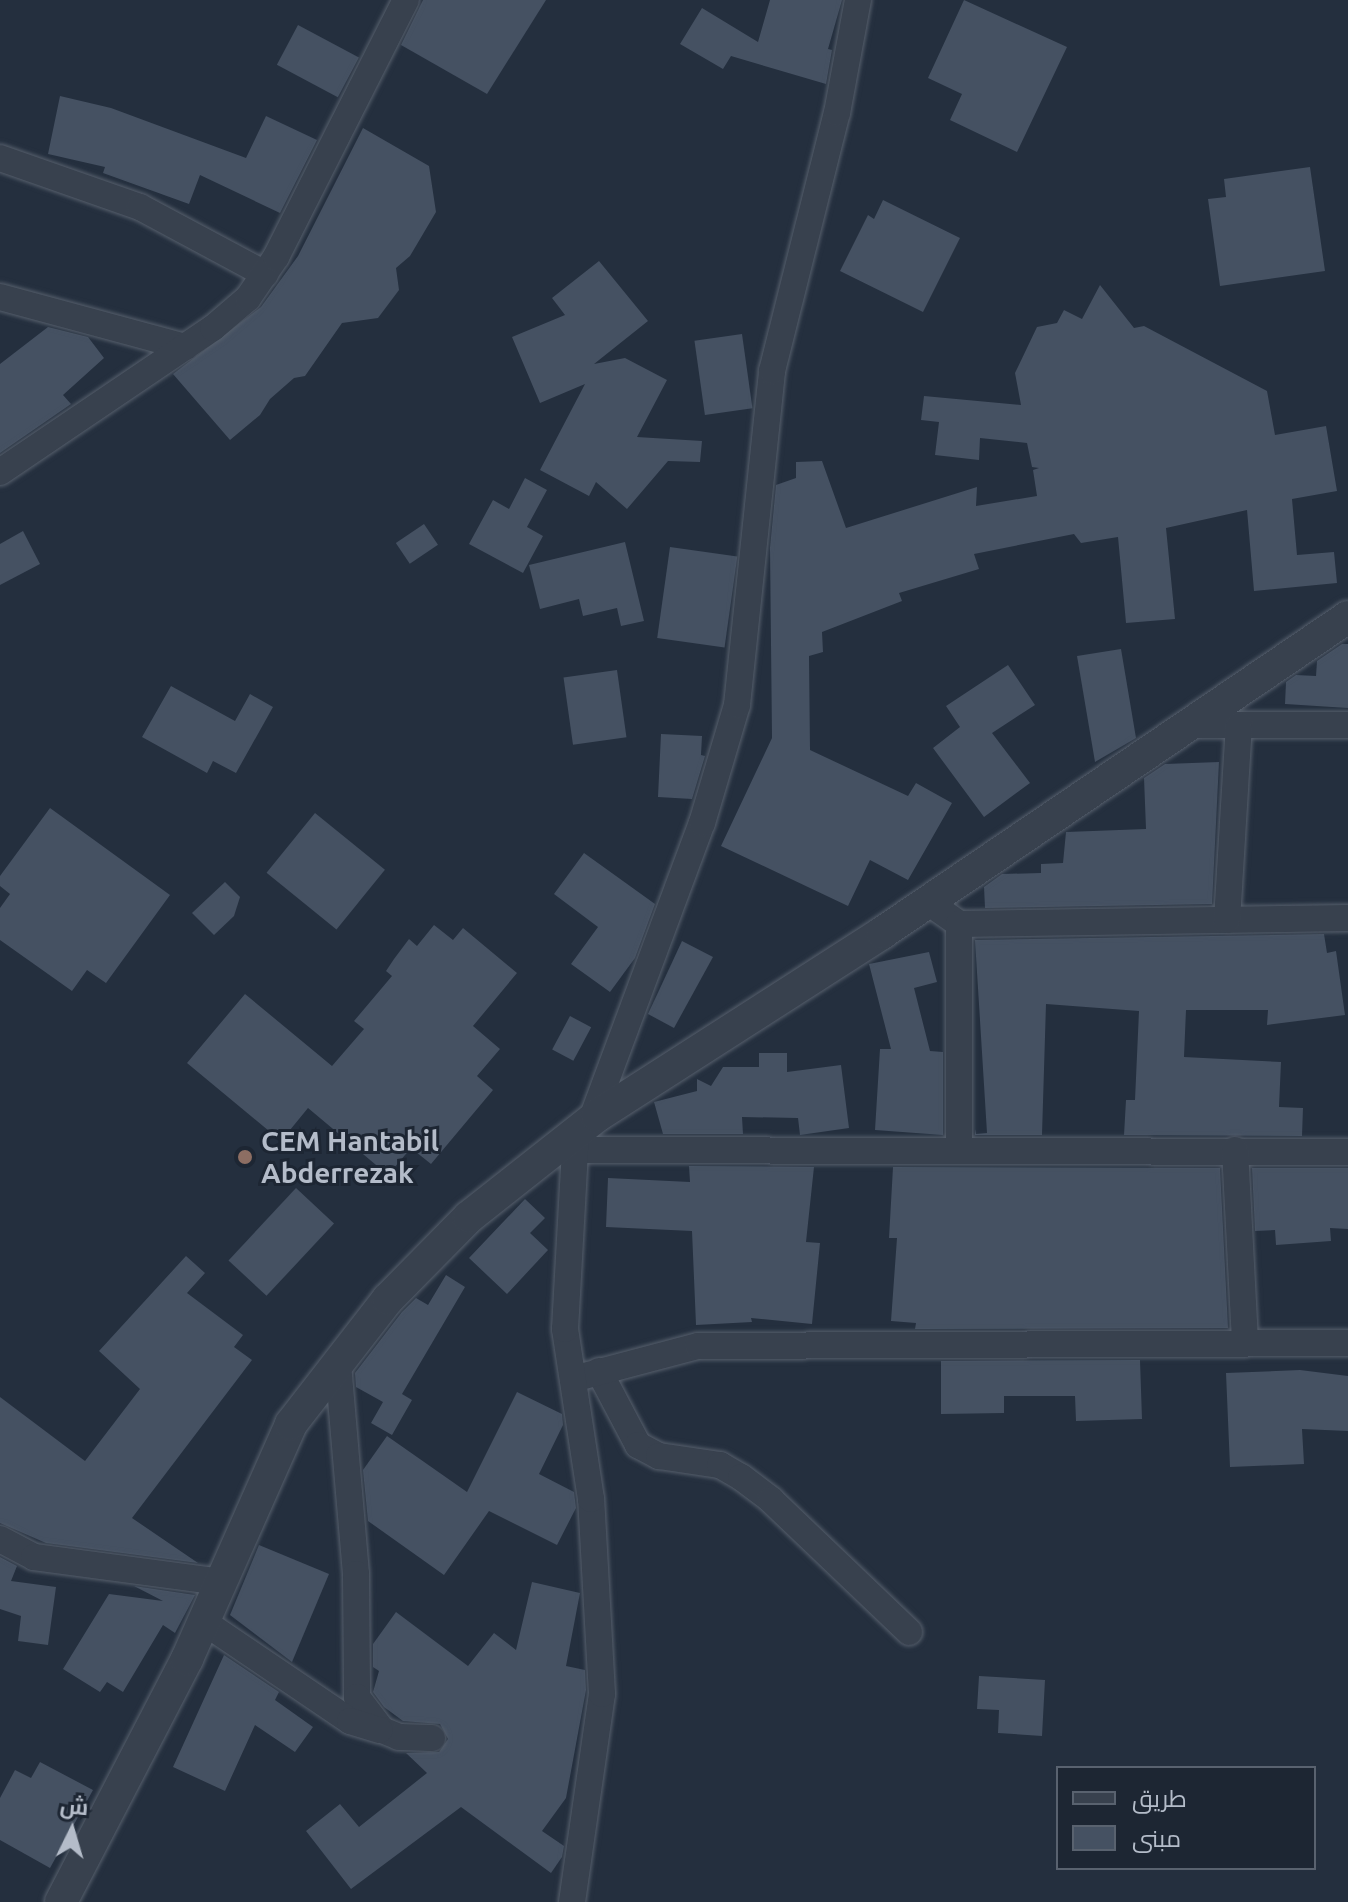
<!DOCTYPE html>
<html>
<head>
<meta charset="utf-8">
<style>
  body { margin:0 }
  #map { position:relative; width:1348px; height:1902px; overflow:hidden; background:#242f3e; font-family:Ubuntu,Cairo,sans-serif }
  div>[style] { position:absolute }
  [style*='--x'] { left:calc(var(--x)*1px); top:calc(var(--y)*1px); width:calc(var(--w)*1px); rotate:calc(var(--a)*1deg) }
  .building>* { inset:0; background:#455162; transform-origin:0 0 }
  .roads { filter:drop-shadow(0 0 2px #565f6c) drop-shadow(0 0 2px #565f6c) }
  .minor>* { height:26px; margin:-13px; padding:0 13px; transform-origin:13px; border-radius:13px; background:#38414e }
  .tertiary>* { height:32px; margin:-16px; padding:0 16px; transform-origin:16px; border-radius:16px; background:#38414e }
  .dots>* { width:22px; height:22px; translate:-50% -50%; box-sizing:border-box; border:4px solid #1d2633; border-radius:50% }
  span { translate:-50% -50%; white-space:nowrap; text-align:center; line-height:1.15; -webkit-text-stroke:6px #1d2633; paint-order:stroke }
  .poi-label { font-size:28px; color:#b4bcc9; font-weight:700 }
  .left { translate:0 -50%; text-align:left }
  .legend { position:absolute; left:1056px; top:1766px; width:260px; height:104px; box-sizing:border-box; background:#1d2633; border:2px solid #59626f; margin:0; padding:10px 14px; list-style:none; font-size:24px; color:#b4bcc9 }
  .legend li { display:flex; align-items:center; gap:16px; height:40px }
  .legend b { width:40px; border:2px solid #59626f }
  .north { position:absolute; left:32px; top:1790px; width:80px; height:80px; -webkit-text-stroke:6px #1d2633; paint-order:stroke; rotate:5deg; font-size:22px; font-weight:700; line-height:32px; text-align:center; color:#b4bcc9 }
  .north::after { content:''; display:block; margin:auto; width:28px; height:36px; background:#b4bcc9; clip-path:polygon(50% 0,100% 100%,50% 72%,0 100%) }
</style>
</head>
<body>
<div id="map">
  <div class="building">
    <i style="clip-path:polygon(423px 0,546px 0,487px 94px,401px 45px)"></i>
    <i style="clip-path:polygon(770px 0,842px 0,828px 49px,832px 50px,826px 84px,731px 56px,723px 69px,680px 44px,702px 8px,758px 42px)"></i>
    <i style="clip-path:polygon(964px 0,1067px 47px,1017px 152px,950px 120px,962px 94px,928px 78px)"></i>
    <i style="left:298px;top:25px;width:69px;height:45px;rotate:28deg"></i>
    <i style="clip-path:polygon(60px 96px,111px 108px,246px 158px,266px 116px,317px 140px,280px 213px,200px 175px,189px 204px,103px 173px,105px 167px,48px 154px)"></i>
    <i style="clip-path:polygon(363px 128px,429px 166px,436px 212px,410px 256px,396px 268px,399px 290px,378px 318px,342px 323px,305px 376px,294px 378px,270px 399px,260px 415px,230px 440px,173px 374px,261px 307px,298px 256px)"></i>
    <i style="clip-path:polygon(1310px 167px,1325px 271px,1220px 286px,1208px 199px,1226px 197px,1224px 179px)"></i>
    <i style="clip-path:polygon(883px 200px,960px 238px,923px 312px,840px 271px,868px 215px,874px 219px)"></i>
    <i style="clip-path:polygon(599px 261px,648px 321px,594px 364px,625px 358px,667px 380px,637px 437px,702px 441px,700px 462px,668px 461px,627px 509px,596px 482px,589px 496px,540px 470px,585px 384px,540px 403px,512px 337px,565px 315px,552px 298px)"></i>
    <i style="clip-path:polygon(1100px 285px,1134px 328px,1144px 326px,1267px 391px,1275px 435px,1326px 426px,1337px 491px,1292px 499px,1297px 555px,1334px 552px,1337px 583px,1254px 591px,1247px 510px,1166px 528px,1175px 619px,1126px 623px,1118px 537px,1081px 543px,1074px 534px,974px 554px,979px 569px,899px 593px,902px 601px,822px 632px,823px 652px,809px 656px,810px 750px,908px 796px,916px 783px,952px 803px,908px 880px,870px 860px,848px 906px,721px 846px,772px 738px,770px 548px,776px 485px,796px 478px,796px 462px,822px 461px,846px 528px,977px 487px,976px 506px,1037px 496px,1033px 470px,1039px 468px,1032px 467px,1027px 443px,980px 438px,979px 460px,935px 455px,939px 422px,921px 420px,924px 396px,1021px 405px,1015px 373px,1037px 327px,1057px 323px,1064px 310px,1082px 319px)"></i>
    <i style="clip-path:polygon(48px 327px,88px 337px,104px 358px,63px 395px,71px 404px,0 453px,0 364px)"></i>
    <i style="left:742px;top:334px;width:75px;height:48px;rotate:82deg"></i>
    <i style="clip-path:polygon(525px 478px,547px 490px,527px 527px,543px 536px,523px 573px,469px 544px,493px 500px,509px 509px)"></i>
    <i style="left:424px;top:524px;width:25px;height:34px;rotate:56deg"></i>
    <i style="clip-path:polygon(23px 531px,40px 564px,0 585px,0 544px)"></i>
    <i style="clip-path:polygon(625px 542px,644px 621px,621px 626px,617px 608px,583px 616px,579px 599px,540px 609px,529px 565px)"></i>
    <i style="left:670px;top:547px;width:68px;height:92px;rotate:8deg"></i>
    <i style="clip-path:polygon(1342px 644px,1348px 644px,1348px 708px,1285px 704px,1286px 682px,1296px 675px,1316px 676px,1317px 661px)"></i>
    <i style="clip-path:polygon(1121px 649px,1136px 738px,1095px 762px,1077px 656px)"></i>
    <i style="clip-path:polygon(1008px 665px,1035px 705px,992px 733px,1030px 783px,984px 817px,933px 748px,960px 727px,946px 706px)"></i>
    <i style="left:617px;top:670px;width:68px;height:54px;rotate:82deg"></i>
    <i style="clip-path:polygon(171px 686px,235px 721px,250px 694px,273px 707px,236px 773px,213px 761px,207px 773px,142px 737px)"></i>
    <i style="clip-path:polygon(661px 734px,702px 736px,701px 755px,705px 756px,692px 799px,658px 797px)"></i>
    <i style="clip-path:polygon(1219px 762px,1212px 904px,985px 908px,984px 887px,1002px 874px,1041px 873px,1041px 864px,1063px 863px,1066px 832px,1146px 829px,1144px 778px,1165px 764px)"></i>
    <i style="clip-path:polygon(50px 808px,170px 895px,106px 983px,87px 970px,72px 991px,0 940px,0 908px,10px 894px,0 886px,0 876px)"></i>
    <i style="left:315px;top:813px;width:90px;height:77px;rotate:39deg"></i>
    <i style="clip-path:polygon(584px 853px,655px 904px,635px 958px,610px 992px,571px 964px,598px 927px,554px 894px)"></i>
    <i style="clip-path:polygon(225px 882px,240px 897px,234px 916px,214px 935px,192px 913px)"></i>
    <i style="clip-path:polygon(434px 925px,453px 940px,463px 928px,517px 973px,473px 1026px,500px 1049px,477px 1076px,493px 1090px,431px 1164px,411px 1148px,388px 1175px,308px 1108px,281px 1141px,187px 1063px,245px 994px,332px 1066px,364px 1029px,354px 1021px,392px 976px,386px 971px,394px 959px,409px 939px,417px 946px)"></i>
    <i style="clip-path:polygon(1324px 934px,1327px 953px,1336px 951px,1345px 1015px,1267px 1025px,1268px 1010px,1186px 1010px,1184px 1057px,1281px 1062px,1279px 1107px,1303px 1108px,1302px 1136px,1124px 1135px,1126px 1100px,1135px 1100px,1139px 1011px,1046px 1004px,1042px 1135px,975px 1135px,975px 1129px,976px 1134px,987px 1133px,975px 940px)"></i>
    <i style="clip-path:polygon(682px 941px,713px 957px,674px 1028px,648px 1014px)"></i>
    <i style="clip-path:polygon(929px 952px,937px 982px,914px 988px,930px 1051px,943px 1052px,943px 1135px,875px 1130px,880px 1049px,891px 1049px,869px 964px)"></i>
    <i style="left:570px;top:1016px;width:24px;height:38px;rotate:28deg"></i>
    <i style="clip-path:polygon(759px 1053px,787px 1053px,787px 1072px,841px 1065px,849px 1128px,800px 1135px,798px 1118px,742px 1117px,743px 1134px,663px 1134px,654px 1102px,697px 1091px,697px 1079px,711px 1086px,723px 1067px,759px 1067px)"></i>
    <i style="clip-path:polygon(689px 1166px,814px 1167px,806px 1242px,820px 1243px,812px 1324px,751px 1318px,752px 1322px,696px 1325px,692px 1231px,606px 1227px,608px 1178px,690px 1182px)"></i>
    <i style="clip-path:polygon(893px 1167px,1220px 1168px,1228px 1328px,915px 1329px,916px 1323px,891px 1321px,897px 1238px,889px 1238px)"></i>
    <i style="clip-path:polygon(1252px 1168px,1348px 1168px,1348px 1229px,1330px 1228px,1331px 1241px,1276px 1245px,1275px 1230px,1255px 1231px)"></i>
    <i style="left:296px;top:1188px;width:52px;height:99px;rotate:43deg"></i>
    <i style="clip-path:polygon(525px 1199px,545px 1218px,530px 1233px,548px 1250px,507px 1294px,469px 1258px)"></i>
    <i style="clip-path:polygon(186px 1256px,205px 1273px,187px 1293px,243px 1335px,234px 1347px,252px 1360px,132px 1518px,198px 1563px,46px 1543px,0 1523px,0 1397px,85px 1461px,140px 1389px,99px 1351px)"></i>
    <i style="clip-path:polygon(446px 1275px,465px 1287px,402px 1394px,412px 1400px,392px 1435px,371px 1423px,383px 1402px,356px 1387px,355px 1373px,402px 1312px,416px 1298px,428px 1305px)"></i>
    <i style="clip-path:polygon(1140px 1360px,1142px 1419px,1076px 1421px,1075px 1396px,1004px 1396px,1004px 1413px,941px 1414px,941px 1361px)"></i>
    <i style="clip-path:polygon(1300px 1370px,1348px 1376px,1348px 1431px,1302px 1429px,1304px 1464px,1230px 1467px,1226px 1373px)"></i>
    <i style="clip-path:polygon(517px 1392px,562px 1414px,563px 1425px,539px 1474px,574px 1492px,576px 1508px,557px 1545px,489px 1511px,444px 1575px,368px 1521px,363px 1470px,387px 1436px,467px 1492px)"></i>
    <i style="clip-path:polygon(259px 1545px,329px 1574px,292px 1662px,230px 1615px)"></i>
    <i style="clip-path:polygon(0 1557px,17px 1566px,11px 1581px,56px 1587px,48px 1645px,18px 1641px,21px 1616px,0 1609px)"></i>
    <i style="clip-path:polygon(532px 1582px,580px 1593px,566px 1666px,585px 1670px,586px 1690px,566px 1798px,542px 1831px,564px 1846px,562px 1857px,551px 1873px,461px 1807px,351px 1889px,306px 1831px,340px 1804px,359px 1827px,427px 1773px,406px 1753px,439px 1752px,448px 1739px,440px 1724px,403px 1721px,384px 1707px,373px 1692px,379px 1671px,373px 1667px,373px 1644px,396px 1612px,468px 1666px,494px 1633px,516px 1650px)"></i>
    <i style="clip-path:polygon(134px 1586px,195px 1595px,175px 1633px,163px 1625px,123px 1692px,107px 1682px,100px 1692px,63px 1669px,109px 1594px,163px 1601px)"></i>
    <i style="clip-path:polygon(224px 1655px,279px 1692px,275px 1700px,313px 1727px,295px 1752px,255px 1725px,225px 1791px,173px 1767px)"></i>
    <i style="clip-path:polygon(979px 1676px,1045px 1680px,1042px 1736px,998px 1733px,999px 1710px,977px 1709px)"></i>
    <i style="clip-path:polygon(40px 1762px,93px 1790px,50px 1868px,0 1840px,0 1798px,15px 1770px,31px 1778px)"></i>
  </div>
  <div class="roads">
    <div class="minor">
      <i style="--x:0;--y:158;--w:148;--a:19.3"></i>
      <i style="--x:140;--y:207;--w:142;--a:28.2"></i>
      <i style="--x:0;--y:297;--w:192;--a:15.1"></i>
      <i style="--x:0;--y:472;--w:257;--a:-34.1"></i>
      <i style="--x:213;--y:328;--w:46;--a:-40.6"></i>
      <i style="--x:248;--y:298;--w:50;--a:-55.7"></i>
      <i style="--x:276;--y:257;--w:288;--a:-63.2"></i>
      <i style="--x:1187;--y:725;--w:161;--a:0"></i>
      <i style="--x:928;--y:902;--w:38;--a:35"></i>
      <i style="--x:959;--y:924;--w:389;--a:-0.9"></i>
      <i style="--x:1227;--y:920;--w:195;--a:-86.5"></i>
      <i style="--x:591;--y:1121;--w:318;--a:-69.6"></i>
      <i style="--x:702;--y:823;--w:123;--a:-73.5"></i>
      <i style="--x:737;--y:705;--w:336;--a:-84"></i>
      <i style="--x:772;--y:371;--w:266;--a:-75.9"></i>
      <i style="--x:837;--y:113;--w:115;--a:-79.5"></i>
      <i style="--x:575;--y:1150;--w:773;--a:0.15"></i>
      <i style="--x:959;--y:1150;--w:226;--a:-90"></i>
      <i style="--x:1235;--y:1150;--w:193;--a:87"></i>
      <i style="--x:338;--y:1364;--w:211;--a:85.1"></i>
      <i style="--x:356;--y:1574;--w:123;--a:89.5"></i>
      <i style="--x:357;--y:1697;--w:41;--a:52.9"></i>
      <i style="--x:382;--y:1730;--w:18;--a:22"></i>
      <i style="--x:399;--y:1737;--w:33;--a:2"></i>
      <i style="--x:599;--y:1371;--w:84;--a:62.2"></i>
      <i style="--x:638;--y:1445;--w:24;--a:28"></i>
      <i style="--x:659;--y:1456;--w:62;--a:8.4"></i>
      <i style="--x:720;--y:1465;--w:24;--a:30"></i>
      <i style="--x:741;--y:1477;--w:38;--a:37"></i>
      <i style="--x:771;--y:1500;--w:191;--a:43.7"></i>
      <i style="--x:573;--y:1379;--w:129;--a:-14.8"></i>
      <i style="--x:698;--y:1346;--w:650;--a:-0.26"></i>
      <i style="--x:0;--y:1539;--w:38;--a:28"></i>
      <i style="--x:34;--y:1557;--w:189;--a:7.6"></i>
      <i style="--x:204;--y:1622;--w:176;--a:34.1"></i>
      <i style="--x:350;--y:1721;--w:31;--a:17"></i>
      <i style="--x:572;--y:1902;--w:210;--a:-81.8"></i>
      <i style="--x:602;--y:1694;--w:195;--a:-93.2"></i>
      <i style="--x:591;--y:1499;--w:172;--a:-98.7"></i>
      <i style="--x:565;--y:1329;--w:197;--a:-86.8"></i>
    </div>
    <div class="tertiary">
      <i style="--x:61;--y:1902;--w:274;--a:-62.6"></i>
      <i style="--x:187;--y:1659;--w:257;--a:-66.1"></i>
      <i style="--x:291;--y:1424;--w:158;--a:-52.2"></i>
      <i style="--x:388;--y:1299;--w:115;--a:-45.4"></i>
      <i style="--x:469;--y:1217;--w:163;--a:-38.3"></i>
      <i style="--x:597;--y:1116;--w:339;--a:-32.7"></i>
      <i style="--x:882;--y:933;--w:563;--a:-34.14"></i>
    </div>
  </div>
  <div class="dots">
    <i style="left:245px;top:1157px;background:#8d6e63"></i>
  </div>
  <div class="poi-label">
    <span class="left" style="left:261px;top:1157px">CEM Hantabil<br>Abderrezak</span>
  </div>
  <ul class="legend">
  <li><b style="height:10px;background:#38414e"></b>طريق</li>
  <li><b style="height:22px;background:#455162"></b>مبنى</li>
  </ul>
  <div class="north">ش</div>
</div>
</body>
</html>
